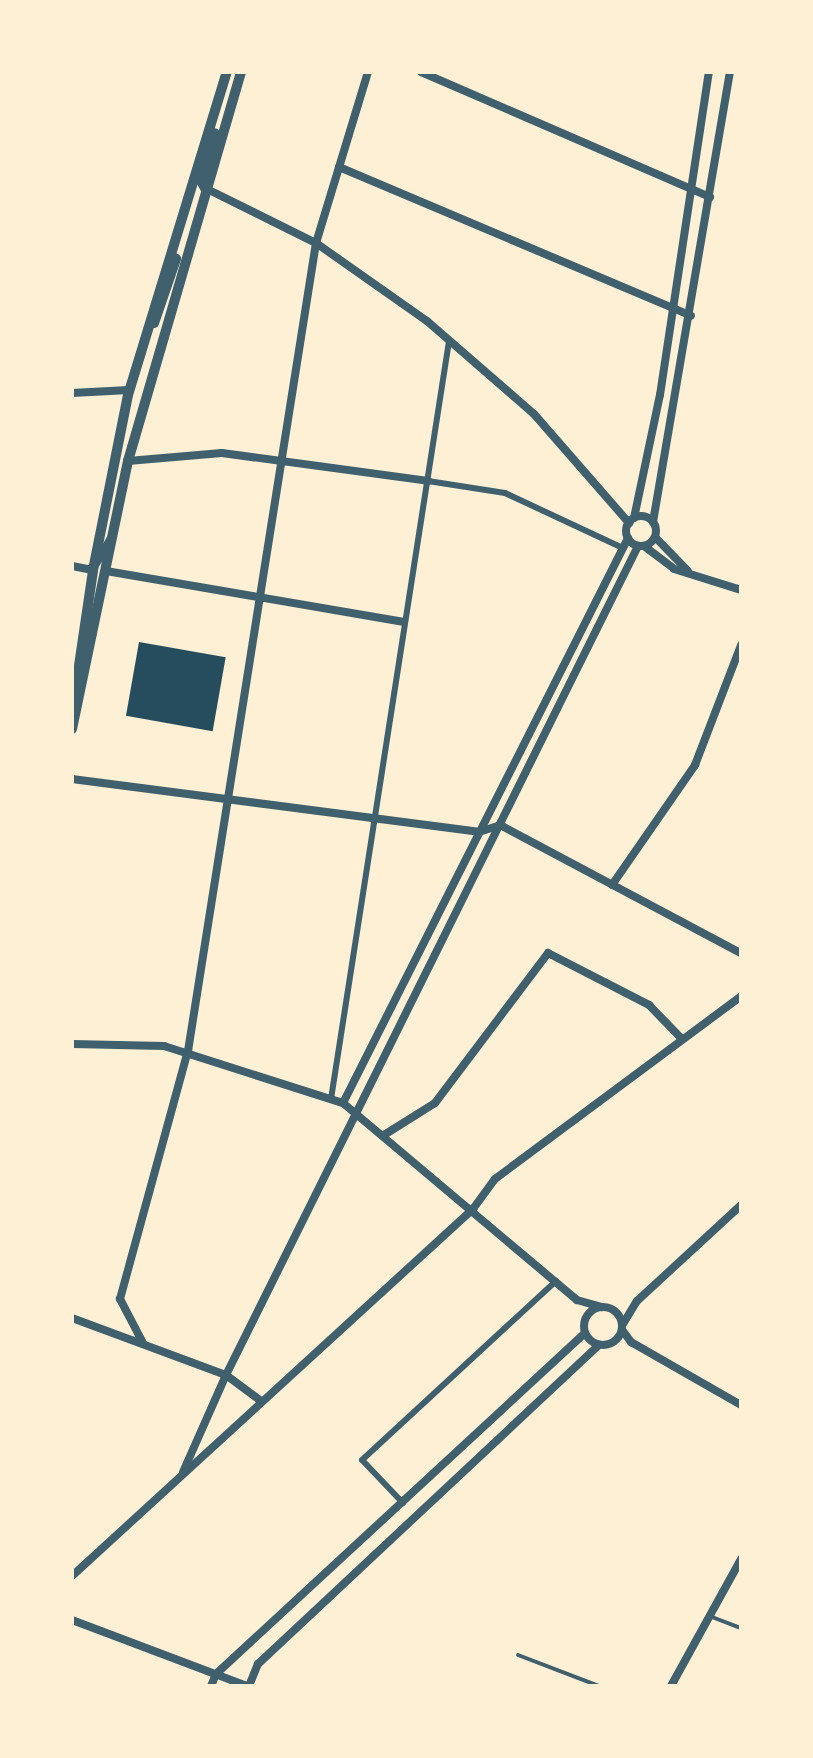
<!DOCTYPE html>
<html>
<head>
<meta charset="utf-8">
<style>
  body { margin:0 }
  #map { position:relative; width:813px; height:1758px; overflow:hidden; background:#fdf0d5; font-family:Karla,sans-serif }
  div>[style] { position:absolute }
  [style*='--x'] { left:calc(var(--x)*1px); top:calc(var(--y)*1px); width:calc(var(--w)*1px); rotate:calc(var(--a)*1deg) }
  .building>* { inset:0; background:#264d5e; transform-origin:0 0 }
  .service>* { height:4px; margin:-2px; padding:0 2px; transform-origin:2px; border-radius:2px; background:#3f606c }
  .pedestrian>* { height:6px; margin:-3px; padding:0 3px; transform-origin:3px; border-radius:3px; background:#3f606c }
  .minor>* { height:8px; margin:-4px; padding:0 4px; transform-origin:4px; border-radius:4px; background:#3f606c }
  .minor>.ring { margin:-4px; padding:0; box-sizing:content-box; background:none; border:8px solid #3f606c; border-radius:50% }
  .tertiary>* { height:10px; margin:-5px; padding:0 5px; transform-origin:5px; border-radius:5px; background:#3f606c }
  span { translate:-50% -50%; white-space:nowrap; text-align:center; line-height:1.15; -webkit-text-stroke:6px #fdf0d5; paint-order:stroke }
  .frame { position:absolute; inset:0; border:74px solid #fdf0d5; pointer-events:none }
</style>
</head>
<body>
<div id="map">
  <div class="building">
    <i style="left:139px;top:642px;width:88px;height:75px;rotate:10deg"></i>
  </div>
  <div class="service">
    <i style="--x:712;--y:1617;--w:31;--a:21"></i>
    <i style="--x:518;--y:1655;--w:87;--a:20.9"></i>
  </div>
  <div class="pedestrian">
    <i style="--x:428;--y:481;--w:78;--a:8.9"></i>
    <i style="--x:505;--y:493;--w:130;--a:25"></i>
    <i style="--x:331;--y:1099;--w:767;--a:-81.15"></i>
    <i style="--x:403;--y:1503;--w:59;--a:-133.6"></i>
    <i style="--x:362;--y:1460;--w:264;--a:-42.7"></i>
  </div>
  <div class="minor">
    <i style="--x:421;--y:72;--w:315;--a:23.4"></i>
    <i style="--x:339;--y:167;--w:382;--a:22.9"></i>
    <i style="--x:205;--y:188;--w:124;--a:26.4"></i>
    <i style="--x:316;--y:243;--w:136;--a:35.1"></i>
    <i style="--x:427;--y:321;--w:142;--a:41"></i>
    <i style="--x:534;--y:414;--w:145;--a:48.9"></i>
    <i style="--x:72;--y:393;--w:57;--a:-3"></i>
    <i style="--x:128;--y:461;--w:94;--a:-4.9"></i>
    <i style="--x:222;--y:453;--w:208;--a:7.7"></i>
    <i class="ring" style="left:626px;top:516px;width:22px;height:22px"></i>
    <i style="--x:634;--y:518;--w:126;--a:-78.1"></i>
    <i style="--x:660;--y:395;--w:327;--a:-81.4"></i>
    <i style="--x:653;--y:522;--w:457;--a:-80.3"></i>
    <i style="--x:655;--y:537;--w:47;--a:45.9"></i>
    <i style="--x:644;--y:546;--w:38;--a:37"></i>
    <i style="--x:674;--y:569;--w:70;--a:17.4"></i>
    <i style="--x:72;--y:566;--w:21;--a:11"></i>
    <i style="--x:93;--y:569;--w:34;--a:-60"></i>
    <i style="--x:106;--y:571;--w:301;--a:9.7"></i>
    <i style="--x:72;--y:779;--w:410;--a:7.4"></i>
    <i style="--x:479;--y:832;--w:22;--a:-18"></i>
    <i style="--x:500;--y:825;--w:273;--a:28"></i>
    <i style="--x:612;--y:885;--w:146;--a:-55.3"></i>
    <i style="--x:695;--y:765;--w:129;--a:-69"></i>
    <i style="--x:72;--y:1044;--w:92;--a:1.2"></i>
    <i style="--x:164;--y:1046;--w:188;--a:17.7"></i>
    <i style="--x:343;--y:1103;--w:306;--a:40.1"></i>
    <i style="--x:577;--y:1300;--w:26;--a:16"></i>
    <i style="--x:343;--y:1103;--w:633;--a:-63.23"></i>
    <i style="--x:384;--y:1135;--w:60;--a:-32.1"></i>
    <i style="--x:435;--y:1103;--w:188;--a:-53"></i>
    <i style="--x:548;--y:953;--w:114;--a:27.2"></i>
    <i style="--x:649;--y:1005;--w:47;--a:45.9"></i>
    <i class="ring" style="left:584px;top:1307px;width:30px;height:30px"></i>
    <i style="--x:72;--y:1318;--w:164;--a:20.3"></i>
    <i style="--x:226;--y:1375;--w:44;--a:36.6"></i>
    <i style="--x:623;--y:1324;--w:27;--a:-59"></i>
    <i style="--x:637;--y:1301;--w:142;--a:-42.7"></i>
    <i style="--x:623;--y:1331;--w:14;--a:54"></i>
    <i style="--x:631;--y:1342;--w:127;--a:29.8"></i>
    <i style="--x:143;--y:1343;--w:50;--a:-117.6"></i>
    <i style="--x:120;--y:1299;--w:257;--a:-74.7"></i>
    <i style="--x:188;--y:1051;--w:818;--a:-81"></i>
    <i style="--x:316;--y:243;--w:179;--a:-73.1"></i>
    <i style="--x:183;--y:1472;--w:106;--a:-66.1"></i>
    <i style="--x:226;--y:1375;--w:926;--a:-63.57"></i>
    <i style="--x:72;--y:1576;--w:544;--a:-42.47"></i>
    <i style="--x:473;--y:1209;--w:37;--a:-54"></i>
    <i style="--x:495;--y:1179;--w:307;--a:-36.6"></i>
    <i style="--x:72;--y:1620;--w:187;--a:20.7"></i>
    <i style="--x:211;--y:1686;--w:13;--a:-67"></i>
    <i style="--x:216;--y:1674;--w:502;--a:-42.74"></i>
    <i style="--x:249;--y:1686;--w:24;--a:-68"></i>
    <i style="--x:258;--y:1664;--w:467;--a:-43.1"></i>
    <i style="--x:671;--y:1686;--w:145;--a:-61.1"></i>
  </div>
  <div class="tertiary">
    <i style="--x:205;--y:188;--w:10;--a:-119"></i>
    <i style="--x:200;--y:179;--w:48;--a:-71.9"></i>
    <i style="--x:154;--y:323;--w:68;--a:-71"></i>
    <i style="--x:72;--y:713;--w:145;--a:-81.6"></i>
    <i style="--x:93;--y:570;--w:178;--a:-78.7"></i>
    <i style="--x:128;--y:395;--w:338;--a:-73"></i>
    <i style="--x:72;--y:729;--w:274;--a:-78.2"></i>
    <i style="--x:128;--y:461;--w:405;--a:-73.8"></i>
  </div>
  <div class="frame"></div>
</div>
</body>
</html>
